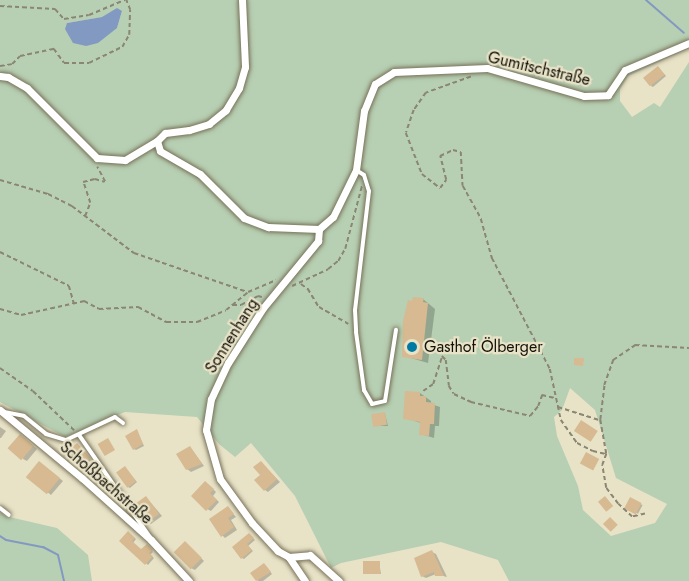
<!DOCTYPE html>
<html>
<head>
<meta charset="utf-8">
<style>
  body { margin:0 }
  #map { position:relative; width:689px; height:581px; overflow:hidden; background:#e8e2c7; font-family:Jost,sans-serif }
  div>[style] { position:absolute }
  [style*='--x'] { left:calc(var(--x)*1px); top:calc(var(--y)*1px); width:calc(var(--w)*1px); rotate:calc(var(--a)*1deg) }
  .green>* { inset:0; background:#b7cfb2 }
  .water>* { inset:0; background:#829ac1 }
  .shadow>* { inset:0; background:#0003; transform-origin:0 0 }
  .stream>* { height:2px; margin:-1px; padding:0 1px; transform-origin:1px; border-radius:1px; background:#829ac1 }
  .building>* { inset:0; background:#d7ba91; transform-origin:0 0 }
  .path>* { height:1.5px; margin-top:-0.75px; transform-origin:0; background:repeating-linear-gradient(90deg,#8a8673 0 4.5px,transparent 0 7.5px) }
  .roads { filter:drop-shadow(0 0 2px #777159) drop-shadow(0 0 2px #777159) }
  .service>* { height:4px; margin:-2px; padding:0 2px; transform-origin:2px; border-radius:2px; background:#fff }
  .minor>* { height:7px; margin:-3.5px; padding:0 3.5px; transform-origin:3.5px; border-radius:3.5px; background:#fff }
  .dots>* { width:16px; height:16px; translate:-50% -50%; box-sizing:border-box; border:3px solid #e8e2c7; border-radius:50% }
  span { translate:-50% -50%; white-space:nowrap; text-align:center; line-height:1.15; -webkit-text-stroke:4.5px #e8e2c7; paint-order:stroke }
  .street-label { font-size:16px; color:#131108 }
  .poi-label { font-size:16px; color:#131108 }
  .left { translate:0 -50%; text-align:left }
</style>
</head>
<body>
<div id="map">
  <div class="green">
    <i style="clip-path:polygon(evenodd,0 0,689px 0,689px 48px,628px 76px,620px 89px,620px 101px,632px 117px,654px 103px,660px 107px,689px 62px,689px 581px,509px 581px,498px 560px,441px 542px,341px 563px,331px 568px,295px 496px,251px 443px,235px 457px,219px 444px,197px 417px,125px 412px,65px 437px,0 402px,0 0,122px 11px,117px 28px,67px 23px,103px 17px,122px 11px,0 0,570px 388px,595px 410px,616px 478px,667px 504px,655px 523px,611px 536px,583px 510px,578px 486px,557px 436px,554px 417px,562px 410px,570px 388px)"></i>
    <i style="clip-path:polygon(0 512px,5px 516px,57px 528px,88px 555px,92px 581px,0 581px)"></i>
  </div>
  <div class="water">
    <i style="clip-path:polygon(117px 8px,122px 11px,117px 28px,98px 43px,86px 46px,73px 43px,65px 29px,67px 23px,102px 17px)"></i>
  </div>
  <div class="shadow">
    <i style="clip-path:polygon(658px 67px,666px 76px,653px 87px,651px 86px)"></i>
    <i style="clip-path:polygon(423px 299px,435px 309px,428px 363px,404px 356px)"></i>
    <i style="clip-path:polygon(420px 393px,431px 401px,431px 404px,440px 407px,439px 426px,435px 426px,434px 438px,421px 434px,421px 423px,405px 418px)"></i>
    <i style="clip-path:polygon(385px 414px,388px 426px,374px 426px)"></i>
    <i style="clip-path:polygon(0 427px,6px 431px,1px 438px,0 438px)"></i>
    <i style="clip-path:polygon(137px 431px,144px 446px,136px 450px,134px 449px)"></i>
    <i style="clip-path:polygon(24px 438px,37px 449px,27px 461px,23px 459px)"></i>
    <i style="clip-path:polygon(78px 445px,91px 460px,84px 467px,82px 466px)"></i>
    <i style="clip-path:polygon(190px 447px,204px 466px,191px 472px,187px 469px)"></i>
    <i style="clip-path:polygon(261px 463px,280px 482px,268px 492px,265px 490px)"></i>
    <i style="clip-path:polygon(43px 465px,63px 481px,51px 495px,28px 476px)"></i>
    <i style="clip-path:polygon(125px 468px,137px 482px,130px 488px,128px 487px)"></i>
    <i style="clip-path:polygon(209px 485px,216px 492px,213px 496px,219px 502px,211px 511px,207px 509px)"></i>
    <i style="clip-path:polygon(146px 497px,162px 516px,151px 524px,147px 522px)"></i>
    <i style="left:631px;top:499px;width:13px;height:10px;rotate:27deg"></i>
    <i style="clip-path:polygon(228px 508px,236px 517px,231px 520px,237px 530px,225px 538px,222px 535px)"></i>
    <i style="clip-path:polygon(130px 534px,136px 539px,133px 543px,141px 551px,149px 547px,153px 552px,150px 555px,154px 558px,148px 565px,121px 541px)"></i>
    <i style="clip-path:polygon(249px 534px,255px 540px,248px 546px,253px 551px,244px 559px,242px 558px)"></i>
    <i style="clip-path:polygon(186px 543px,204px 561px,195px 570px,191px 568px)"></i>
    <i style="clip-path:polygon(432px 552px,436px 554px,447px 577px,436px 574px,426px 578px,422px 576px)"></i>
    <i style="clip-path:polygon(379px 562px,381px 574px,364px 573px)"></i>
    <i style="clip-path:polygon(266px 566px,272px 574px,263px 581px,258px 581px,252px 574px)"></i>
  </div>
  <div class="stream">
    <i style="--x:646;--y:0;--w:50;--a:41"></i>
    <i style="--x:0;--y:536;--w:7;--a:34"></i>
    <i style="--x:6;--y:540;--w:38;--a:11"></i>
    <i style="--x:43;--y:547;--w:17;--a:28"></i>
    <i style="--x:58;--y:555;--w:27;--a:77"></i>
  </div>
  <div class="building">
    <i style="left:658px;top:66px;width:11px;height:19px;rotate:52deg"></i>
    <i style="clip-path:polygon(413px 297px,424px 298px,423px 302px,428px 303px,422px 360px,402px 357px,403px 321px,408px 300px,412px 301px)"></i>
    <i style="clip-path:polygon(574px 358px,584px 358px,583px 366px,574px 365px)"></i>
    <i style="clip-path:polygon(405px 391px,420px 392px,420px 396px,426px 396px,426px 402px,435px 403px,434px 424px,430px 424px,429px 436px,419px 435px,420px 422px,403px 419px)"></i>
    <i style="left:385px;top:412px;width:13px;height:14px;rotate:81deg"></i>
    <i style="left:581px;top:420px;width:20px;height:13px;rotate:33deg"></i>
    <i style="clip-path:polygon(137px 429px,143px 444px,133px 450px,125px 436px)"></i>
    <i style="left:20px;top:434px;width:18px;height:19px;rotate:41deg"></i>
    <i style="left:108px;top:438px;width:14px;height:12px;rotate:60deg"></i>
    <i style="left:77px;top:443px;width:20px;height:14px;rotate:49deg"></i>
    <i style="clip-path:polygon(190px 446px,202px 464px,186px 470px,176px 454px)"></i>
    <i style="left:586px;top:452px;width:15px;height:13px;rotate:28deg"></i>
    <i style="left:39px;top:461px;width:27px;height:21px;rotate:39deg"></i>
    <i style="clip-path:polygon(261px 461px,277px 479px,264px 491px,254px 480px,260px 475px,253px 467px)"></i>
    <i style="left:125px;top:466px;width:19px;height:11px;rotate:54deg"></i>
    <i style="clip-path:polygon(205px 481px,214px 489px,210px 493px,217px 500px,206px 511px,191px 496px)"></i>
    <i style="clip-path:polygon(146px 496px,159px 514px,146px 523px,135px 504px)"></i>
    <i style="left:605px;top:496px;width:13px;height:9px;rotate:51deg"></i>
    <i style="left:630px;top:497px;width:13px;height:13px;rotate:27deg"></i>
    <i style="clip-path:polygon(228px 506px,234px 514px,228px 518px,234px 527px,221px 537px,209px 519px)"></i>
    <i style="left:610px;top:517px;width:11px;height:10px;rotate:45deg"></i>
    <i style="clip-path:polygon(128px 531px,135px 538px,132px 541px,141px 549px,147px 544px,153px 550px,149px 553px,153px 556px,145px 565px,119px 541px)"></i>
    <i style="clip-path:polygon(249px 533px,254px 538px,247px 544px,252px 550px,241px 559px,232px 547px)"></i>
    <i style="left:185px;top:541px;width:24px;height:16px;rotate:45deg"></i>
    <i style="clip-path:polygon(432px 550px,444px 576px,435px 576px,434px 572px,421px 577px,414px 558px)"></i>
    <i style="left:363px;top:561px;width:17px;height:13px"></i>
    <i style="clip-path:polygon(264px 563px,271px 572px,256px 581px,250px 573px)"></i>
  </div>
  <div class="path">
    <i style="--x:0;--y:6;--w:55;--a:3.1"></i>
    <i style="--x:55;--y:9;--w:13;--a:48"></i>
    <i style="--x:64;--y:19;--w:25;--a:-9"></i>
    <i style="--x:89;--y:15;--w:39;--a:-23"></i>
    <i style="--x:0;--y:66;--w:12;--a:-9"></i>
    <i style="--x:12;--y:64;--w:11;--a:-45"></i>
    <i style="--x:20;--y:56;--w:35;--a:-12"></i>
    <i style="--x:54;--y:49;--w:17;--a:54"></i>
    <i style="--x:64;--y:63;--w:25;--a:0"></i>
    <i style="--x:89;--y:63;--w:37;--a:-26"></i>
    <i style="--x:122;--y:47;--w:14;--a:-60"></i>
    <i style="--x:129;--y:35;--w:25;--a:-88"></i>
    <i style="--x:130;--y:10;--w:11;--a:-112"></i>
    <i style="--x:471;--y:77;--w:48;--a:160.4"></i>
    <i style="--x:426;--y:93;--w:21;--a:125"></i>
    <i style="--x:414;--y:110;--w:24;--a:109"></i>
    <i style="--x:406;--y:133;--w:44;--a:68.7"></i>
    <i style="--x:422;--y:174;--w:23;--a:38"></i>
    <i style="--x:440;--y:188;--w:10;--a:-53"></i>
    <i style="--x:446;--y:180;--w:25;--a:-104"></i>
    <i style="--x:440;--y:156;--w:14;--a:-25"></i>
    <i style="--x:453;--y:150;--w:8;--a:14"></i>
    <i style="--x:461;--y:152;--w:34;--a:87"></i>
    <i style="--x:463;--y:186;--w:38;--a:61"></i>
    <i style="--x:481;--y:219;--w:41;--a:74.2"></i>
    <i style="--x:492;--y:258;--w:125;--a:62.4"></i>
    <i style="--x:550;--y:369;--w:52;--a:77.8"></i>
    <i style="--x:561;--y:420;--w:28;--a:55"></i>
    <i style="--x:577;--y:443;--w:18;--a:27"></i>
    <i style="--x:593;--y:451;--w:13;--a:13"></i>
    <i style="--x:0;--y:180;--w:50;--a:16.3"></i>
    <i style="--x:48;--y:194;--w:27;--a:27"></i>
    <i style="--x:72;--y:206;--w:78;--a:37.2"></i>
    <i style="--x:134;--y:253;--w:120;--a:19"></i>
    <i style="--x:85;--y:216;--w:14;--a:-69"></i>
    <i style="--x:90;--y:203;--w:22;--a:-108"></i>
    <i style="--x:83;--y:182;--w:12;--a:-14"></i>
    <i style="--x:95;--y:179;--w:10;--a:17"></i>
    <i style="--x:105;--y:182;--w:17;--a:-118"></i>
    <i style="--x:0;--y:252;--w:77;--a:26.2"></i>
    <i style="--x:69;--y:286;--w:18;--a:74"></i>
    <i style="--x:301;--y:284;--w:9;--a:36"></i>
    <i style="--x:308;--y:289;--w:21;--a:59"></i>
    <i style="--x:319;--y:307;--w:34;--a:30"></i>
    <i style="--x:292;--y:286;--w:40;--a:-25"></i>
    <i style="--x:328;--y:269;--w:13;--a:-39"></i>
    <i style="--x:338;--y:261;--w:14;--a:-60"></i>
    <i style="--x:345;--y:249;--w:66;--a:-75.1"></i>
    <i style="--x:233;--y:305;--w:8;--a:0"></i>
    <i style="--x:241;--y:305;--w:19;--a:-28"></i>
    <i style="--x:258;--y:296;--w:4;--a:14"></i>
    <i style="--x:0;--y:309;--w:22;--a:16"></i>
    <i style="--x:21;--y:315;--w:65;--a:-12.5"></i>
    <i style="--x:84;--y:301;--w:17;--a:28"></i>
    <i style="--x:99;--y:309;--w:39;--a:-3"></i>
    <i style="--x:138;--y:307;--w:32;--a:28"></i>
    <i style="--x:166;--y:322;--w:31;--a:0"></i>
    <i style="--x:197;--y:322;--w:31;--a:-22"></i>
    <i style="--x:226;--y:310;--w:28;--a:-39"></i>
    <i style="--x:248;--y:292;--w:30;--a:-23"></i>
    <i style="--x:0;--y:368;--w:40;--a:34.9"></i>
    <i style="--x:33;--y:391;--w:57;--a:43.6"></i>
    <i style="--x:423;--y:391;--w:12;--a:-35"></i>
    <i style="--x:433;--y:384;--w:29;--a:-72"></i>
    <i style="--x:442;--y:356;--w:6;--a:45"></i>
    <i style="--x:446;--y:360;--w:26;--a:83"></i>
    <i style="--x:449;--y:386;--w:9;--a:58"></i>
    <i style="--x:454;--y:394;--w:19;--a:25"></i>
    <i style="--x:471;--y:402;--w:61;--a:13.3"></i>
    <i style="--x:530;--y:416;--w:13;--a:-51"></i>
    <i style="--x:538;--y:406;--w:12;--a:-70"></i>
    <i style="--x:542;--y:395;--w:13;--a:13"></i>
    <i style="--x:558;--y:407;--w:43;--a:17.6"></i>
    <i style="--x:645;--y:514;--w:13;--a:167"></i>
    <i style="--x:632;--y:517;--w:19;--a:-137"></i>
    <i style="--x:618;--y:504;--w:20;--a:-127"></i>
    <i style="--x:606;--y:488;--w:23;--a:-100"></i>
    <i style="--x:602;--y:465;--w:12;--a:-70"></i>
    <i style="--x:606;--y:454;--w:35;--a:-100"></i>
    <i style="--x:600;--y:420;--w:35;--a:-83"></i>
    <i style="--x:604;--y:385;--w:27;--a:-70"></i>
    <i style="--x:613;--y:360;--w:27;--a:-34"></i>
    <i style="--x:635;--y:345;--w:54;--a:3.2"></i>
  </div>
  <div class="roads">
    <div class="service">
      <i style="--x:356;--y:170;--w:9;--a:32"></i>
      <i style="--x:364;--y:175;--w:17;--a:73"></i>
      <i style="--x:369;--y:191;--w:120;--a:96.7"></i>
      <i style="--x:355;--y:310;--w:22;--a:87"></i>
      <i style="--x:356;--y:332;--w:59;--a:82.1"></i>
      <i style="--x:364;--y:390;--w:16;--a:60"></i>
      <i style="--x:372;--y:404;--w:13;--a:-13"></i>
      <i style="--x:385;--y:401;--w:72;--a:-81.2"></i>
      <i style="--x:4;--y:412;--w:20;--a:11"></i>
      <i style="--x:24;--y:416;--w:28;--a:39"></i>
      <i style="--x:46;--y:434;--w:21;--a:17"></i>
      <i style="--x:66;--y:440;--w:54;--a:-25.1"></i>
      <i style="--x:115;--y:417;--w:10;--a:37"></i>
      <i style="--x:79;--y:435;--w:124;--a:55.2"></i>
      <i style="--x:0;--y:508;--w:11;--a:38"></i>
    </div>
    <div class="minor">
      <i style="--x:242;--y:0;--w:67;--a:87.4"></i>
      <i style="--x:245;--y:67;--w:22;--a:106"></i>
      <i style="--x:239;--y:88;--w:26;--a:121"></i>
      <i style="--x:226;--y:110;--w:22;--a:141"></i>
      <i style="--x:209;--y:124;--w:21;--a:163"></i>
      <i style="--x:189;--y:130;--w:24;--a:173"></i>
      <i style="--x:165;--y:133;--w:11;--a:135"></i>
      <i style="--x:157;--y:141;--w:10;--a:73"></i>
      <i style="--x:160;--y:151;--w:46;--a:29.9"></i>
      <i style="--x:200;--y:174;--w:62;--a:45"></i>
      <i style="--x:244;--y:218;--w:26;--a:21"></i>
      <i style="--x:268;--y:227;--w:51;--a:2.2"></i>
      <i style="--x:319;--y:229;--w:18;--a:-41"></i>
      <i style="--x:333;--y:217;--w:52;--a:-63.9"></i>
      <i style="--x:356;--y:170;--w:60;--a:-82.3"></i>
      <i style="--x:364;--y:111;--w:29;--a:-68"></i>
      <i style="--x:375;--y:84;--w:22;--a:-32"></i>
      <i style="--x:394;--y:72;--w:93;--a:-2.5"></i>
      <i style="--x:487;--y:68;--w:101;--a:16.1"></i>
      <i style="--x:584;--y:96;--w:24;--a:-2"></i>
      <i style="--x:608;--y:95;--w:30;--a:-56"></i>
      <i style="--x:625;--y:70;--w:69;--a:-22.9"></i>
      <i style="--x:0;--y:76;--w:8;--a:7"></i>
      <i style="--x:8;--y:77;--w:22;--a:30"></i>
      <i style="--x:27;--y:88;--w:99;--a:45"></i>
      <i style="--x:97;--y:158;--w:28;--a:4"></i>
      <i style="--x:125;--y:160;--w:37;--a:-31"></i>
      <i style="--x:0;--y:410;--w:107;--a:39.7"></i>
      <i style="--x:82;--y:478;--w:93;--a:41.9"></i>
      <i style="--x:151;--y:540;--w:56;--a:47.2"></i>
      <i style="--x:289;--y:557;--w:21;--a:-5"></i>
      <i style="--x:310;--y:555;--w:39;--a:42"></i>
      <i style="--x:305;--y:581;--w:29;--a:-124"></i>
      <i style="--x:289;--y:557;--w:13;--a:-151"></i>
      <i style="--x:278;--y:551;--w:38;--a:-133"></i>
      <i style="--x:252;--y:523;--w:54;--a:-126"></i>
      <i style="--x:220;--y:479;--w:51;--a:-105.9"></i>
      <i style="--x:206;--y:430;--w:31;--a:-81"></i>
      <i style="--x:211;--y:399;--w:40;--a:-65"></i>
      <i style="--x:228;--y:363;--w:65;--a:-57.5"></i>
      <i style="--x:263;--y:308;--w:87;--a:-50.6"></i>
      <i style="--x:318;--y:241;--w:12;--a:-85"></i>
    </div>
  </div>
  <div class="dots">
    <i style="left:412px;top:347px;background:#007aa2"></i>
  </div>
  <div class="street-label">
    <span style="left:539px;top:69px;rotate:13deg">Gumitschstraße</span>
    <span style="left:232px;top:336px;rotate:-58deg">Sonnenhang</span>
    <span style="left:106px;top:483px;rotate:41deg">Schoßbachstraße</span>
  </div>
  <div class="poi-label">
    <span class="left" style="left:424px;top:347px">Gasthof Ölberger</span>
  </div>
</div>
</body>
</html>
